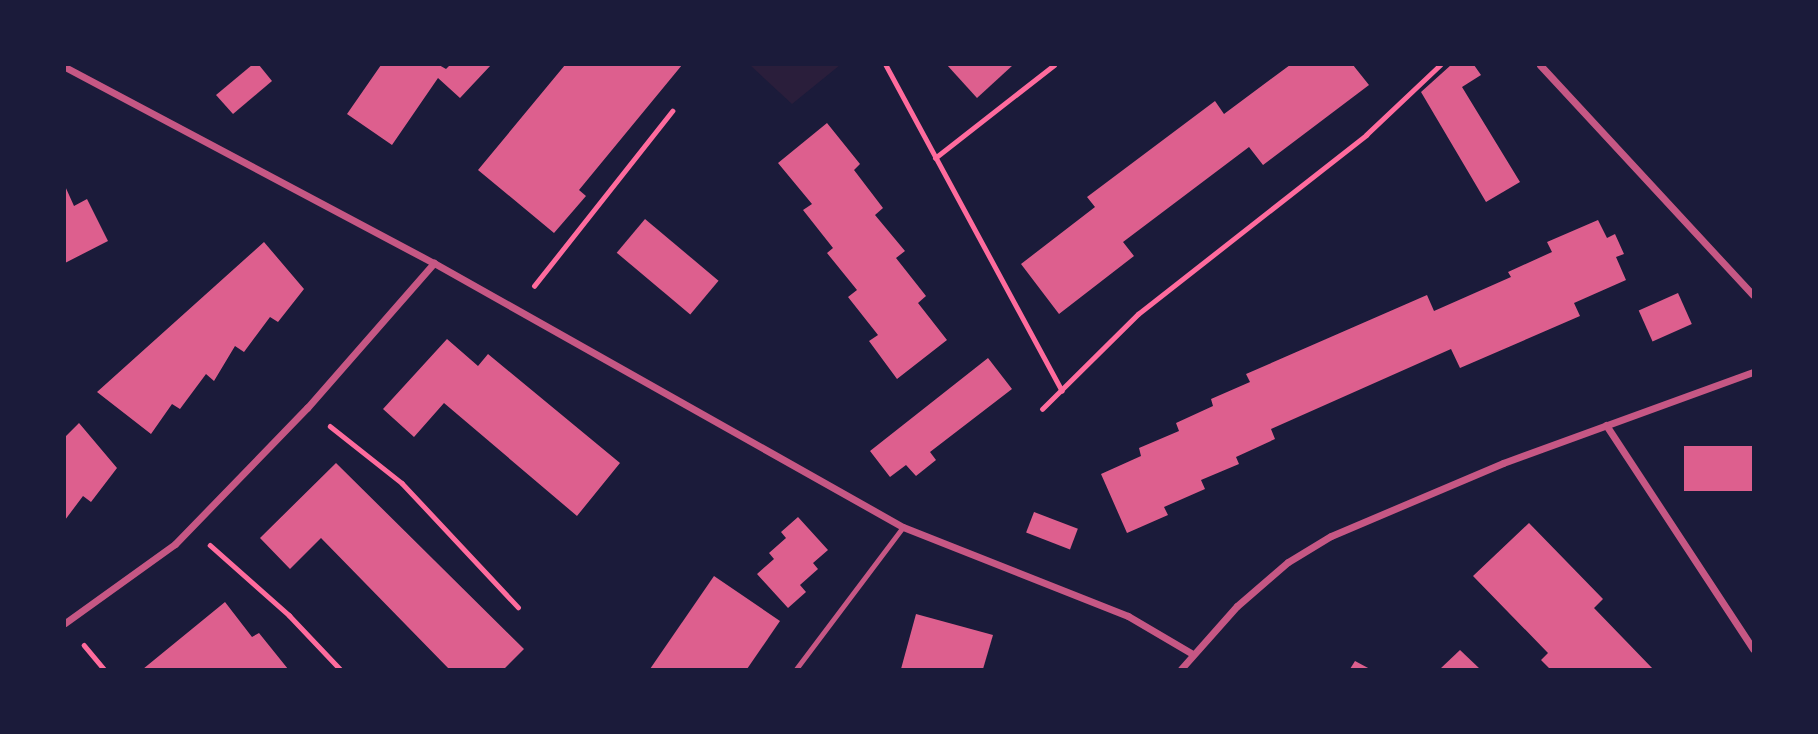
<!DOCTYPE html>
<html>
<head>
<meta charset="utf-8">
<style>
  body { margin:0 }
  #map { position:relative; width:1818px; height:734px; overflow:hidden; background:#1b1b3a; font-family:Mulish,sans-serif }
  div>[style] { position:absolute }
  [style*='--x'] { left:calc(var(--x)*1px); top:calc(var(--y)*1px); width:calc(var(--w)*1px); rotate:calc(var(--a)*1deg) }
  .green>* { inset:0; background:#2a1e3b }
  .building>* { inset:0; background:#dd5f8e; transform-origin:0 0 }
  .path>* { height:4.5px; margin:-2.25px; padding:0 2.25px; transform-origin:2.25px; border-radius:2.25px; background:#ff6b9d }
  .service>* { height:5px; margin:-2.5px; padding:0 2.5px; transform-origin:2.5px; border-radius:2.5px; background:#c65784 }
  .minor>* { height:7px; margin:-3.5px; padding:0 3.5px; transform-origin:3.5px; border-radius:3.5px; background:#c65784 }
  span { translate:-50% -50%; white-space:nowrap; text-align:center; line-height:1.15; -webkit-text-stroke:5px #1b1b3a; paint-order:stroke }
  .frame { position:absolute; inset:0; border:66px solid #1b1b3a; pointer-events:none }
</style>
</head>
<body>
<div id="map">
  <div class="green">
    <i style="clip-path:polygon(750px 65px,840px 65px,792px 104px)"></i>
  </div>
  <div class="building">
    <i style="clip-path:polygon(252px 65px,259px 65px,272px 81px,233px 114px,216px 95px)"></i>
    <i style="clip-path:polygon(381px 65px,439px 65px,446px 69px,450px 65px,491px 65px,460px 98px,438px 78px,392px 145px,347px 114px)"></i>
    <i style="clip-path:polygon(565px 65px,682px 65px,579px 190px,586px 196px,554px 233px,478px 170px)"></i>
    <i style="clip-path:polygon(947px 65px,1013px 65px,977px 98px)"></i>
    <i style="clip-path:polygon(1290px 65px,1353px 65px,1369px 85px,1263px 165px,1249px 147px,1123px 242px,1134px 256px,1059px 314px,1021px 264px,1095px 207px,1087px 197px,1215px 101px,1224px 114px)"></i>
    <i style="clip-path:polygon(1451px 65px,1474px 65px,1481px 75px,1462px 87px,1520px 182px,1486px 202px,1421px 92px)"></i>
    <i style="clip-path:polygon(827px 123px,860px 164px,854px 170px,883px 208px,875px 215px,905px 251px,896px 258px,926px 296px,918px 303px,947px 340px,897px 379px,869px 341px,878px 335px,848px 297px,857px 290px,827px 253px,833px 248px,803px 210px,812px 204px,778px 163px)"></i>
    <i style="clip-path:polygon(65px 186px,74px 206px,87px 199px,108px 241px,65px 263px)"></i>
    <i style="left:645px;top:219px;width:96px;height:44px;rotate:40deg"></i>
    <i style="clip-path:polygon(1598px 220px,1607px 238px,1615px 234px,1624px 254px,1616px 257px,1626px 280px,1574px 303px,1580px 316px,1460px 368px,1451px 349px,1271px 429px,1275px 439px,1236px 457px,1239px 464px,1201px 480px,1205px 489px,1164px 507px,1168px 515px,1127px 533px,1101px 474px,1141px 456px,1139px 448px,1179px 431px,1176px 423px,1213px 406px,1211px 399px,1250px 382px,1246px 374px,1427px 295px,1434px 311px,1511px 277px,1508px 272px,1552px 252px,1547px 242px)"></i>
    <i style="clip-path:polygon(264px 242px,304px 289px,278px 322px,270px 317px,244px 352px,235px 346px,214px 381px,206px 374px,180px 409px,172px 404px,151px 434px,97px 392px)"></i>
    <i style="left:1678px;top:293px;width:34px;height:43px;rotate:66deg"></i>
    <i style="clip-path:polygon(447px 339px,478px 366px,488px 354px,620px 463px,577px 516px,444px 403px,414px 437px,383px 409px)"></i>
    <i style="clip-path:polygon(988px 358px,1012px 389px,930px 452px,936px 460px,916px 476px,906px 465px,890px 477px,870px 451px)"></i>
    <i style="clip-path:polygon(79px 423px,117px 468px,91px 502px,83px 496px,65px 520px,65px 437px)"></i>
    <i style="left:1753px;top:446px;width:45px;height:69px;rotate:90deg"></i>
    <i style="clip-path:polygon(336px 463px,524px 649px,504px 669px,449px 669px,321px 538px,290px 569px,260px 538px)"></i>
    <i style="left:1034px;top:512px;width:47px;height:22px;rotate:21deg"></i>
    <i style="clip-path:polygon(798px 517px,828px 550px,813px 563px,818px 569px,800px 585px,806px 592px,788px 608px,757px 574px,774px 559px,769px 553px,786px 538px,781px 532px)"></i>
    <i style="clip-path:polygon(1529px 523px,1603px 599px,1594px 608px,1653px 669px,1550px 669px,1541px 660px,1548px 653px,1473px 576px)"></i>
    <i style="clip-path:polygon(714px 576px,780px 621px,747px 669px,650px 669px)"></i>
    <i style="clip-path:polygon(225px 602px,252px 637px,259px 633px,288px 669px,143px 669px)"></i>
    <i style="clip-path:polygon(916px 614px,993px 635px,983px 669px,901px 669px)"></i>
    <i style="clip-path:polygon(1460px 650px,1480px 669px,1440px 669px)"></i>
    <i style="clip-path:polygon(1355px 661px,1370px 669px,1350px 669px)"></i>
  </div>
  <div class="path">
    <i style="--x:886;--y:65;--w:370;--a:61.6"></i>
    <i style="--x:935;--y:158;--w:151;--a:-38"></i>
    <i style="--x:534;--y:286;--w:223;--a:-51.7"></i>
    <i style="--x:1042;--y:409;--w:135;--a:-44.7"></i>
    <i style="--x:1138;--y:314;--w:290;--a:-38.1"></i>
    <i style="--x:1366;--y:135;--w:102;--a:-43.4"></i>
    <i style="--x:330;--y:426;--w:92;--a:38.4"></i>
    <i style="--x:402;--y:483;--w:170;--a:46.9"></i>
    <i style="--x:210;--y:545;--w:106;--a:41.5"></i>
    <i style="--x:289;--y:615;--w:74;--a:46.6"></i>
    <i style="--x:84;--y:645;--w:31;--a:50"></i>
  </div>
  <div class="service">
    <i style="--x:796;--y:669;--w:178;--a:-53"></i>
  </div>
  <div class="minor">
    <i style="--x:1540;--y:65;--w:313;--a:47.2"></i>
    <i style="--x:65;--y:67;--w:418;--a:28"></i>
    <i style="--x:434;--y:263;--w:538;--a:29.38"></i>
    <i style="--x:903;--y:527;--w:242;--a:21.6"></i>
    <i style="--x:1128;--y:616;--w:73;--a:30.4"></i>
    <i style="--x:1606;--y:425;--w:268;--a:56.7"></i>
    <i style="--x:65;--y:623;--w:135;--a:-35.7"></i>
    <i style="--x:175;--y:544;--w:190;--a:-45.9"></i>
    <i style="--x:307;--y:408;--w:193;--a:-48.8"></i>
    <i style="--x:1181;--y:669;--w:84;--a:-48.4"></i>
    <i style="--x:1237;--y:606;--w:67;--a:-40.8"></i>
    <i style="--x:1288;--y:562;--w:50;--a:-31.2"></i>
    <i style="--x:1331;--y:536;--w:187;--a:-23"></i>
    <i style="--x:1503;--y:463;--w:266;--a:-20"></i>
  </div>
  <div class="frame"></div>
</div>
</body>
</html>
